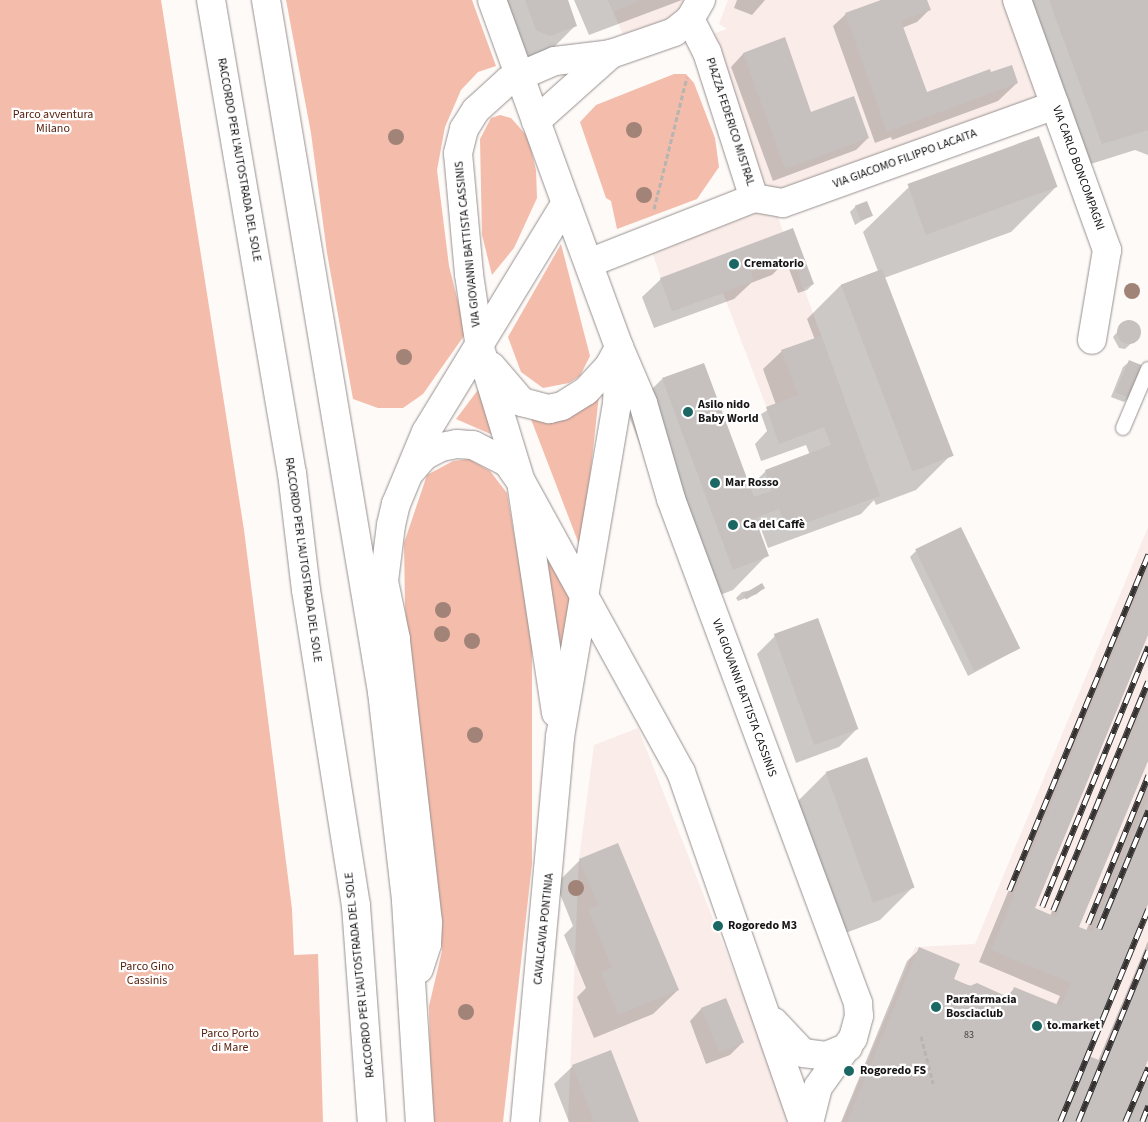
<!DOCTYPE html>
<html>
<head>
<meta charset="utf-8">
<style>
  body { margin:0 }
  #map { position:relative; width:1148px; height:1122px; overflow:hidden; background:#fefaf8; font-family:"Source Sans 3",sans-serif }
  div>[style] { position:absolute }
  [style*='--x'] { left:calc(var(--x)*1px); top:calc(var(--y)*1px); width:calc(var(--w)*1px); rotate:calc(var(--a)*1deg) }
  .built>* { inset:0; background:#faece8 }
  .green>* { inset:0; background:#f3bcab }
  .shadow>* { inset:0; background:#0003 }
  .building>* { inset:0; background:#c6c0be; transform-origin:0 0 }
  .round { border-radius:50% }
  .path>* { height:3px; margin-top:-1.5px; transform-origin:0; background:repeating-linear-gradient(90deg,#b7b4b2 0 5px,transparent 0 7.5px) }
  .roads { filter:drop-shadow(0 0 1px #96908f) drop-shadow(0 0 1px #96908f) }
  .service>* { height:14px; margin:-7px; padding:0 7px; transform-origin:7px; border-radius:7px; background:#fff }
  .minor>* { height:28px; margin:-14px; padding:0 14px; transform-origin:14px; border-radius:14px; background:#fff }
  .tertiary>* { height:28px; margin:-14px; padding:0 14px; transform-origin:14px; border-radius:14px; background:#fff }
  .primary>* { height:28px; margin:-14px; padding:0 14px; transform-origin:14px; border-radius:14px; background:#fff }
  .trunk>* { height:28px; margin:-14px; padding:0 14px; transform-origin:14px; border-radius:14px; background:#fff }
  .rail>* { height:5.5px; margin-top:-2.75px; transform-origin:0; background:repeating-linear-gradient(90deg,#fff 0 11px,#343131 0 22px); box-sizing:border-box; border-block:1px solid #343131 }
  .trees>* { width:16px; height:16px; margin:-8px; border-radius:50%; background:#a28377 }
  .dots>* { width:14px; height:14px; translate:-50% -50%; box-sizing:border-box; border:2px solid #fff; border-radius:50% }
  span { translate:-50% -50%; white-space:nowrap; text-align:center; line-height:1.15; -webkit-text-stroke:4.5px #fff; paint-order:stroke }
  .number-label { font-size:10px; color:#423f3e }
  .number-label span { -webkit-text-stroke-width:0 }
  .park-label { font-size:12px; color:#57210e }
  .street-label { font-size:12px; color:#161414 }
  .poi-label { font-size:12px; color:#161414; font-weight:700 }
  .left { translate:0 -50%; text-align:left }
</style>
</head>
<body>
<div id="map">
  <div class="built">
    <i style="clip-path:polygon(608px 0,701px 0,629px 48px)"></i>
    <i style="clip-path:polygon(728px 0,1017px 0,1055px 105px,772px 201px,844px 398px,773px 424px,723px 293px,672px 311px,648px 240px,754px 198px,700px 38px,727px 29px,719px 24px)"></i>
    <i style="clip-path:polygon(1148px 527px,1148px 1122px,842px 1122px,915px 947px,975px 944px)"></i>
    <i style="clip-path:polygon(638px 728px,793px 1122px,568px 1122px,579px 859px,594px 745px)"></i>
  </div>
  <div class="green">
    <i style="clip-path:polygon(0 0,161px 0,244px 530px,292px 909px,294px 955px,318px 954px,323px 1122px,0 1122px)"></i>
    <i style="clip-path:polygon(286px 0,472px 0,496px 66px,478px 72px,461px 90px,445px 127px,437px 170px,449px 266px,466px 333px,423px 394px,403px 408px,378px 408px,353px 399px,327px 253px,311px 133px)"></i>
    <i style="clip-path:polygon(674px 74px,686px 74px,694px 83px,715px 138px,719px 167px,697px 199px,617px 229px,611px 201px,606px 198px,580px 122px,596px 105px)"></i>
    <i style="clip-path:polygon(500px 115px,511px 118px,528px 137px,536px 170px,537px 198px,514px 248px,492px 275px,482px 235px,480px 139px,491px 118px)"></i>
    <i style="clip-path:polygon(561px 244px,590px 356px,580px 376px,569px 383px,543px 388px,521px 372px,508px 337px)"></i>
    <i style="clip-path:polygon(481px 386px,495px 436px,456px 419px)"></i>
    <i style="clip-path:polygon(599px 395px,582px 552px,529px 414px)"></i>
    <i style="clip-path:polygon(469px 459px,490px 471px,507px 493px,532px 638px,532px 864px,503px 1122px,431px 1122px,429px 1006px,442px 951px,405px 608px,404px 543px,427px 475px,453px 461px)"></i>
    <i style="clip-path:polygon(544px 542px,572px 600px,560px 669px)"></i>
  </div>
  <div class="shadow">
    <i style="clip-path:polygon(492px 0,566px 0,576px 25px,552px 49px,525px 60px)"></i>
    <i style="clip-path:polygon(574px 0,682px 0,589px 35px)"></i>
    <i style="clip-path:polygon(737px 0,765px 0,752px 15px,734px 8px)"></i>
    <i style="clip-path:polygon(885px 0,926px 0,929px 10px,917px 22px,902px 28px,926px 93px,991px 74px,1017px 83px,998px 101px,892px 140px,891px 137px,875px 143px,833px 26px,846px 14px)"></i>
    <i style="clip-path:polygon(1017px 0,1148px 0,1148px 155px,1135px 150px,1078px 168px)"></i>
    <i style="clip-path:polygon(784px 39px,810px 113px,868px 138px,856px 150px,773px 181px,731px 67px,743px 54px)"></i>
    <i style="clip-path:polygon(1038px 138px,1056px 187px,1011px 232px,884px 278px,950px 456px,916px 490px,876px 505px,874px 500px,861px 514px,768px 548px,760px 526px,757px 529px,767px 555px,733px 590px,699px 603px,628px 413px,662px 379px,749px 487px,766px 471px,810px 455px,806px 445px,761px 461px,755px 444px,767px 431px,761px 414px,776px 405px,763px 369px,782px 351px,815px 340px,807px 319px,841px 285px,878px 271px,863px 232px,909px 187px)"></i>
    <i style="clip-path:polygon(856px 206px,871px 215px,855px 225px,850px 212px)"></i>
    <i style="clip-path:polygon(783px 234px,813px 284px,807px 290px,798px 293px,786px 261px,772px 275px,751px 283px,734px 299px,654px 328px,642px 297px,661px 279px)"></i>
    <i style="clip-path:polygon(1132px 322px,1137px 326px,1139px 336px,1125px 349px,1119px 348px,1113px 337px,1125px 323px)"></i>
    <i style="clip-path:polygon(1129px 362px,1130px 397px,1124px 402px,1111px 397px,1123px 367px)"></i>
    <i style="clip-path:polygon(916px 551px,1020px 648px,968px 676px,910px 557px)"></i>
    <i style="clip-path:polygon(1148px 554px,1148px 632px,1033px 909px,1050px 916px,1148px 680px,1148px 757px,1078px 927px,1086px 931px,1148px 782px,1148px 901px,1084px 1055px,1098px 1061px,1148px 941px,1148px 1057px,1139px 1078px,1148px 1082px,1148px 1122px,841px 1122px,907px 961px,920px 949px,952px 980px,1006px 997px,1015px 988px,1056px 1005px,1060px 996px,979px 962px)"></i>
    <i style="clip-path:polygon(763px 588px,757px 594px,738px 601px,736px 598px,742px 592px)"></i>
    <i style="clip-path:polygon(775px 636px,857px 729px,839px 747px,796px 763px,757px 654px)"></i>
    <i style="clip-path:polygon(826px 773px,914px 886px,880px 920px,840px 935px,792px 807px)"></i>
    <i style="clip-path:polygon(580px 860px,678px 990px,653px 1014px,594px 1038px,577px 997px,586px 988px,564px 935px,573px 926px,556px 884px)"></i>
    <i style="clip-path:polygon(702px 1008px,742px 1043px,730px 1055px,706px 1064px,690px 1021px)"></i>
    <i style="clip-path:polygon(573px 1066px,638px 1122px,569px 1122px,554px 1084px)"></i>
  </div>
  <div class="building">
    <i style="clip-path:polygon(525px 0,568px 0,577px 26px,550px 36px,536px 30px)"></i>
    <i style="clip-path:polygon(608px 0,642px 0,613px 12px)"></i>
    <i style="clip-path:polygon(881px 0,927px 0,931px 10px,901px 21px,927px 92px,990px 69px,991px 72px,1012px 65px,1018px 83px,887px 132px,845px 13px)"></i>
    <i style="clip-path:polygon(1049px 0,1148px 0,1148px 130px,1102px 144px)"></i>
    <i style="clip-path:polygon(785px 37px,811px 112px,854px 96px,869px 138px,785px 169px,743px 53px)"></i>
    <i style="left:1039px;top:136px;width:54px;height:140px;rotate:70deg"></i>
    <i style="left:867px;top:201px;width:16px;height:13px;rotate:68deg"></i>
    <i style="clip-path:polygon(793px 228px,814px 284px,804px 288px,792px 257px,751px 272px,754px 281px,672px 311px,660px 278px)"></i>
    <i style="left:882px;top:269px;width:200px;height:44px;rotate:69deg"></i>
    <i class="round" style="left:1117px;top:320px;width:24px;height:24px"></i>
    <i style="clip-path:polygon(821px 336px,880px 496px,786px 530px,779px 509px,755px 518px,769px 556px,733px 570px,662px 378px,704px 363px,754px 497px,772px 491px,765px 470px,831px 445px,824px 427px,779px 444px,766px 407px,798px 395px,781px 350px)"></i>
    <i style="left:1129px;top:360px;width:15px;height:35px;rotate:23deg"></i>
    <i style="left:961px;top:527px;width:135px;height:51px;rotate:64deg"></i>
    <i style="clip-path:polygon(1148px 569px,1148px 635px,1035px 908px,1056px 917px,1148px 695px,1148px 761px,1079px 927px,1092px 932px,1148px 797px,1148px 904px,1086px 1055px,1104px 1062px,1148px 957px,1148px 1060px,1141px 1077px,1148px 1080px,1148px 1122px,847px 1122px,919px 947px,960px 964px,954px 979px,970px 986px,977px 983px,1010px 998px,1014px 987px,1061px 1006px,1071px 983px,991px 950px)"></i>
    <i style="left:762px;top:583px;width:6px;height:22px;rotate:59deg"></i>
    <i style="left:818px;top:618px;width:118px;height:47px;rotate:70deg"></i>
    <i style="left:867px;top:757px;width:139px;height:44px;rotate:70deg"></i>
    <i style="clip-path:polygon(618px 843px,679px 990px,618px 1015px,601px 972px,612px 968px,588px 909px,598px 905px,579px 859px)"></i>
    <i style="left:726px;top:998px;width:48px;height:27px;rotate:68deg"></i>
    <i style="clip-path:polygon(611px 1050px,639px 1122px,594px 1122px,572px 1065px)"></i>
  </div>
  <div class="path">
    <i style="--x:654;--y:209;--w:136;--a:-76"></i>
    <i style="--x:921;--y:1036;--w:49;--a:75.7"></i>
  </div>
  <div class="roads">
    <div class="service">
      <i style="--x:1123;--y:428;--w:64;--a:-67"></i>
    </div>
    <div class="minor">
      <i style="--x:1017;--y:0;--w:266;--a:70.2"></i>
      <i style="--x:1107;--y:250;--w:91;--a:99.5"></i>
      <i style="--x:690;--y:19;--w:37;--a:63"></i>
      <i style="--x:707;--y:52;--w:153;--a:72.2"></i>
      <i style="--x:754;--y:198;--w:29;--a:10"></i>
      <i style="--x:783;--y:203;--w:289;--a:-19.8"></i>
      <i style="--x:589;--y:263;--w:177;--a:-21.5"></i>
      <i style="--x:619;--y:347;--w:61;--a:66.8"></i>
      <i style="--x:643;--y:403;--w:100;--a:73.7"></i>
      <i style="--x:671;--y:499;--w:538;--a:69.64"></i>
      <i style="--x:858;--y:1003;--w:13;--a:86"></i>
      <i style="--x:859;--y:1016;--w:23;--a:105"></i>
      <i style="--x:853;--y:1038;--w:60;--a:125.5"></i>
      <i style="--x:818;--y:1087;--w:36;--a:104"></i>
      <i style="--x:522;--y:483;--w:330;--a:61.2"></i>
      <i style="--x:681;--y:772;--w:371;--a:70.8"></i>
      <i style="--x:774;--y:1022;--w:42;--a:46.9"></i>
      <i style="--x:803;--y:1053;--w:23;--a:7"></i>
      <i style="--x:826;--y:1056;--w:24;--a:-22"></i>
    </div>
    <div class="tertiary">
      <i style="--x:536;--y:121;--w:101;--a:-41.8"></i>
      <i style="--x:491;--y:366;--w:48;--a:49.3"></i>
      <i style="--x:522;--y:402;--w:28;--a:15"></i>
      <i style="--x:549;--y:409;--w:13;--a:-13"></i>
      <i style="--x:562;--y:406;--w:28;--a:-32"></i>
      <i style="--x:586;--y:391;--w:34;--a:-47"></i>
      <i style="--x:609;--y:366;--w:21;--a:-61"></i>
      <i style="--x:556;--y:713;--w:234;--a:-98.6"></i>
      <i style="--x:521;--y:482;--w:140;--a:-107"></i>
      <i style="--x:480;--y:348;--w:75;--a:-98.5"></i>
      <i style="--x:469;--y:274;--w:121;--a:-95.2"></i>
      <i style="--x:458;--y:153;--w:25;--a:-76"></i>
      <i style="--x:464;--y:129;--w:22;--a:-58"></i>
      <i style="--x:476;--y:110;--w:43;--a:-42.2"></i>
      <i style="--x:508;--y:81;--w:51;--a:-23.1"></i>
      <i style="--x:555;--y:61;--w:56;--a:-7.1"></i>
      <i style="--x:611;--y:54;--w:67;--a:-19.2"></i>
      <i style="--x:674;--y:32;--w:21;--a:-39"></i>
      <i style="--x:690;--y:19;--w:22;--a:-60"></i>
      <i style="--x:525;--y:1122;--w:387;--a:-84.8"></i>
      <i style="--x:560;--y:737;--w:337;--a:-80.3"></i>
      <i style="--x:617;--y:405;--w:58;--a:-88"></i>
      <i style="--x:619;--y:347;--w:153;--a:-110.2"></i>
    </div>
    <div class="primary">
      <i style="--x:492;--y:0;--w:216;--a:70"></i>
    </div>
    <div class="trunk">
      <i style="--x:211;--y:0;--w:480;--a:80.3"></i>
      <i style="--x:292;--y:473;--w:118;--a:83.2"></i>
      <i style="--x:306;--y:590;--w:320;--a:81"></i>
      <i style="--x:356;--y:906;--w:217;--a:85.8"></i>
      <i style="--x:266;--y:0;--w:702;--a:80.48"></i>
      <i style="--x:382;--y:692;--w:210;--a:83.4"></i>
      <i style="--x:406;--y:901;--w:221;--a:86.4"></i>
      <i style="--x:412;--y:470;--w:18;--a:-49"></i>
      <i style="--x:424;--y:456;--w:19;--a:-28"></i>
      <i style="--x:441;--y:447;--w:16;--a:-11"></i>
      <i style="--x:457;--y:444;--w:16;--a:4"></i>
      <i style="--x:473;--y:445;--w:38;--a:27"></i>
      <i style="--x:507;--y:462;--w:24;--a:55"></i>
      <i style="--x:419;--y:969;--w:26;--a:-72"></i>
      <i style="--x:427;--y:944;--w:22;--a:-87"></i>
      <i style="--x:428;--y:922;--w:285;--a:-96.5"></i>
      <i style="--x:396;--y:639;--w:59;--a:-101.7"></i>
      <i style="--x:384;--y:581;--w:56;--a:-82.9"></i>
      <i style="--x:391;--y:525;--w:22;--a:-77"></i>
      <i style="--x:396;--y:504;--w:78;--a:-67.4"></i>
      <i style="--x:426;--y:432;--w:268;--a:-58.6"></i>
    </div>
  </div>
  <div class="rail">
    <i style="--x:1009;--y:891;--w:364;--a:-67.5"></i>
    <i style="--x:1042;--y:907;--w:281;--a:-67.8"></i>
    <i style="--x:1053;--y:911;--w:248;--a:-67.5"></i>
    <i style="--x:1088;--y:924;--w:160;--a:-67.9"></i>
    <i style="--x:1099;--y:929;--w:128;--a:-67.4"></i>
    <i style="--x:1060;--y:1122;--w:230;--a:-67.5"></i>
    <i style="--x:1078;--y:1122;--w:185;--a:-67.7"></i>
    <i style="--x:1125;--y:1122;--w:59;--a:-66.9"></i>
    <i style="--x:1142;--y:1122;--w:17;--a:-69"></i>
  </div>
  <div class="trees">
    <i style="left:634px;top:130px"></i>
    <i style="left:396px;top:137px"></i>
    <i style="left:644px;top:195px"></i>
    <i style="left:1132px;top:291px"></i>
    <i style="left:404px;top:357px"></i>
    <i style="left:443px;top:610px"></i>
    <i style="left:442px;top:634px"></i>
    <i style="left:472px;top:641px"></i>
    <i style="left:475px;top:735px"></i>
    <i style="left:576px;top:888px"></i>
    <i style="left:466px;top:1012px"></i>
  </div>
  <div class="dots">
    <i style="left:734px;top:264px;background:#1b6763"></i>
    <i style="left:688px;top:412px;background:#1b6763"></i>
    <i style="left:715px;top:483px;background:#1b6763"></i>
    <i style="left:733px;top:525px;background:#1b6763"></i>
    <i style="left:718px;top:926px;background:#1b6763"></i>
    <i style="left:936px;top:1007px;background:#1b6763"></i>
    <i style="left:1037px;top:1026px;background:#1b6763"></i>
    <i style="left:849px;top:1071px;background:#1b6763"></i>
  </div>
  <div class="number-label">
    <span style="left:969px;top:1036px">83</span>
  </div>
  <div class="park-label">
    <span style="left:53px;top:122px">Parco avventura<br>Milano</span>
    <span style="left:147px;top:974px">Parco Gino<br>Cassinis</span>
    <span style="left:230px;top:1041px">Parco Porto<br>di Mare</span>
  </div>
  <div class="street-label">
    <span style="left:730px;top:122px;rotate:72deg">PIAZZA FEDERICO MISTRAL</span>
    <span style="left:905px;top:159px;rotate:-20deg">VIA GIACOMO FILIPPO LACAITA</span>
    <span style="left:239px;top:160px;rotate:80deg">RACCORDO PER L'AUTOSTRADA DEL SOLE</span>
    <span style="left:1078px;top:168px;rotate:70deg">VIA CARLO BONCOMPAGNI</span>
    <span style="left:468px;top:244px;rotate:-96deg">VIA GIOVANNI BATTISTA CASSINIS</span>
    <span style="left:303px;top:560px;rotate:82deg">RACCORDO PER L'AUTOSTRADA DEL SOLE</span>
    <span style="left:744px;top:698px;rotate:70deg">VIA GIOVANNI BATTISTA CASSINIS</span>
    <span style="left:544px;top:929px;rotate:-84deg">CAVALCAVIA PONTINIA</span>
    <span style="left:360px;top:975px;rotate:-96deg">RACCORDO PER L'AUTOSTRADA DEL SOLE</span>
  </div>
  <div class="poi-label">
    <span class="left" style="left:744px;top:264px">Crematorio</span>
    <span class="left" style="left:698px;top:412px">Asilo nido<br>Baby World</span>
    <span class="left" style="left:725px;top:483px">Mar Rosso</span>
    <span class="left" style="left:743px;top:525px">Ca del Caffè</span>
    <span class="left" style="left:728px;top:926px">Rogoredo M3</span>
    <span class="left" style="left:946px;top:1007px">Parafarmacia<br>Bosciaclub</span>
    <span class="left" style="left:1047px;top:1026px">to.market</span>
    <span class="left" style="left:860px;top:1071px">Rogoredo FS</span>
  </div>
</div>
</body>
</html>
